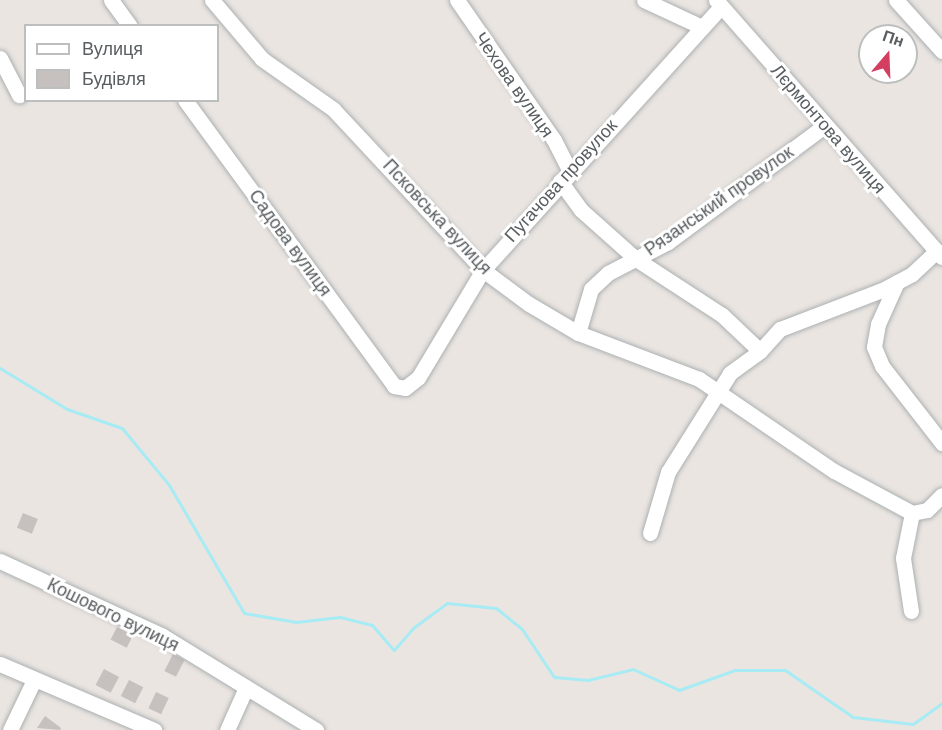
<!DOCTYPE html>
<html>
<head>
<meta charset="utf-8">
<style>
  body { margin:0 }
  #map { position:relative; width:942px; height:730px; overflow:hidden; background:#eae5e1; font-family:Helvetica,sans-serif }
  div>[style] { position:absolute }
  [style*='--x'] { left:calc(var(--x)*1px); top:calc(var(--y)*1px); width:calc(var(--w)*1px); rotate:calc(var(--a)*1deg) }
  .stream>* { height:3px; margin:-1.5px; padding:0 1.5px; transform-origin:1.5px; border-radius:1.5px; background:#a7ebf4 }
  .building>* { inset:0; background:#c6c0be; transform-origin:0 0 }
  .roads { filter:drop-shadow(0 0 2px #acb0b2) drop-shadow(0 0 2px #acb0b2) }
  .minor>* { height:15px; margin:-7.5px; padding:0 7.5px; transform-origin:7.5px; border-radius:7.5px; background:#fff }
  span { translate:-50% -50%; white-space:nowrap; text-align:center; line-height:1.15; -webkit-text-stroke:6px #fff; paint-order:stroke }
  .street-label { font-size:18px; color:#595e60 }
  .legend { position:absolute; left:24px; top:24px; width:195px; height:78px; box-sizing:border-box; background:#fff; border:2px solid #bdbfbf; margin:0; padding:8px 10px; list-style:none; font-size:18px; color:#595e60 }
  .legend li { display:flex; align-items:center; gap:12px; height:30px }
  .legend b { width:30px; border:2px solid #bdbfbf }
  .north { position:absolute; left:858px; top:24px; width:60px; height:60px; box-sizing:border-box; background:#fff; border:2px solid #bdbfbf; border-radius:50%; rotate:19deg; font-size:16px; font-weight:700; line-height:24px; text-align:center; color:#595e60 }
  .north::after { content:''; display:block; margin:auto; width:21px; height:27px; background:#d43e61; clip-path:polygon(50% 0,100% 100%,50% 72%,0 100%) }
</style>
</head>
<body>
<div id="map">
  <div class="stream">
    <i style="--x:0;--y:368;--w:79;--a:31.5"></i>
    <i style="--x:67;--y:409;--w:58;--a:19.1"></i>
    <i style="--x:122;--y:428;--w:74;--a:50.5"></i>
    <i style="--x:169;--y:485;--w:148;--a:59.6"></i>
    <i style="--x:244;--y:613;--w:53;--a:9.8"></i>
    <i style="--x:296;--y:622;--w:44;--a:-6.5"></i>
    <i style="--x:340;--y:617;--w:33;--a:14"></i>
    <i style="--x:372;--y:625;--w:33;--a:49"></i>
    <i style="--x:394;--y:650;--w:29;--a:-49"></i>
    <i style="--x:413;--y:628;--w:42;--a:-36.3"></i>
    <i style="--x:447;--y:603;--w:49;--a:5.8"></i>
    <i style="--x:496;--y:608;--w:33;--a:39"></i>
    <i style="--x:522;--y:629;--w:58;--a:56.3"></i>
    <i style="--x:554;--y:677;--w:34;--a:5"></i>
    <i style="--x:588;--y:680;--w:46;--a:-13.7"></i>
    <i style="--x:633;--y:669;--w:51;--a:24.5"></i>
    <i style="--x:679;--y:690;--w:59;--a:-19.7"></i>
    <i style="--x:735;--y:670;--w:50;--a:0"></i>
    <i style="--x:785;--y:670;--w:83;--a:34.7"></i>
    <i style="--x:853;--y:717;--w:60;--a:6.7"></i>
    <i style="--x:913;--y:724;--w:36;--a:-36"></i>
  </div>
  <div class="building">
    <i style="left:23px;top:513px;width:16px;height:16px;rotate:22deg"></i>
    <i style="left:117px;top:627px;width:18px;height:14px;rotate:27deg"></i>
    <i style="left:173px;top:654px;width:13px;height:19px;rotate:27deg"></i>
    <i style="left:104px;top:669px;width:17px;height:18px;rotate:28deg"></i>
    <i style="left:129px;top:680px;width:16px;height:18px;rotate:27deg"></i>
    <i style="left:156px;top:692px;width:14px;height:18px;rotate:25deg"></i>
    <i style="clip-path:polygon(45px 716px,61px 728px,60px 730px,37px 728px)"></i>
  </div>
  <div class="roads">
    <div class="minor">
      <i style="--x:111;--y:0;--w:32;--a:54"></i>
      <i style="--x:212;--y:0;--w:77;--a:49.7"></i>
      <i style="--x:262;--y:59;--w:87;--a:35.2"></i>
      <i style="--x:333;--y:109;--w:220;--a:47"></i>
      <i style="--x:483;--y:270;--w:57;--a:36.5"></i>
      <i style="--x:529;--y:304;--w:57;--a:30.6"></i>
      <i style="--x:578;--y:333;--w:129;--a:20.8"></i>
      <i style="--x:699;--y:379;--w:163;--a:34.3"></i>
      <i style="--x:834;--y:471;--w:89;--a:28.3"></i>
      <i style="--x:912;--y:513;--w:15;--a:-11"></i>
      <i style="--x:927;--y:510;--w:21;--a:-45"></i>
      <i style="--x:457;--y:0;--w:170;--a:55.3"></i>
      <i style="--x:554;--y:140;--w:34;--a:63"></i>
      <i style="--x:644;--y:0;--w:64;--a:25"></i>
      <i style="--x:716;--y:0;--w:342;--a:48.7"></i>
      <i style="--x:896;--y:0;--w:69;--a:48"></i>
      <i style="--x:0;--y:58;--w:42;--a:62.8"></i>
      <i style="--x:185;--y:100;--w:354;--a:53.8"></i>
      <i style="--x:394;--y:386;--w:11;--a:10"></i>
      <i style="--x:405;--y:388;--w:16;--a:-38"></i>
      <i style="--x:418;--y:378;--w:126;--a:-59"></i>
      <i style="--x:483;--y:270;--w:355;--a:-47.9"></i>
      <i style="--x:560;--y:181;--w:36;--a:54"></i>
      <i style="--x:581;--y:210;--w:74;--a:41.7"></i>
      <i style="--x:636;--y:259;--w:103;--a:33.1"></i>
      <i style="--x:722;--y:315;--w:52;--a:43.5"></i>
      <i style="--x:897;--y:282;--w:46;--a:114.3"></i>
      <i style="--x:878;--y:324;--w:23;--a:100"></i>
      <i style="--x:874;--y:347;--w:21;--a:67"></i>
      <i style="--x:882;--y:366;--w:98;--a:52.1"></i>
      <i style="--x:578;--y:333;--w:46;--a:-73.5"></i>
      <i style="--x:591;--y:289;--w:23;--a:-43"></i>
      <i style="--x:608;--y:273;--w:68;--a:-27.3"></i>
      <i style="--x:668;--y:242;--w:194;--a:-36.6"></i>
      <i style="--x:650;--y:533;--w:64;--a:-73.6"></i>
      <i style="--x:668;--y:472;--w:117;--a:-57.9"></i>
      <i style="--x:730;--y:373;--w:37;--a:-36"></i>
      <i style="--x:760;--y:351;--w:30;--a:-48"></i>
      <i style="--x:780;--y:329;--w:109;--a:-20.9"></i>
      <i style="--x:882;--y:290;--w:34;--a:-28"></i>
      <i style="--x:912;--y:274;--w:34;--a:-43"></i>
      <i style="--x:0;--y:561;--w:177;--a:24.7"></i>
      <i style="--x:161;--y:635;--w:182;--a:31.5"></i>
      <i style="--x:911;--y:611;--w:54;--a:-98.6"></i>
      <i style="--x:903;--y:558;--w:46;--a:-78.7"></i>
      <i style="--x:0;--y:664;--w:168;--a:23.2"></i>
      <i style="--x:10;--y:730;--w:55;--a:-64.4"></i>
      <i style="--x:227;--y:730;--w:44;--a:-65.8"></i>
    </div>
  </div>
  <div class="street-label">
    <span style="left:514px;top:85px;rotate:55deg">Чехова вулиця</span>
    <span style="left:828px;top:129px;rotate:49deg">Лєрмонтова вулиця</span>
    <span style="left:561px;top:181px;rotate:-48deg">Пугачова провулок</span>
    <span style="left:719px;top:201px;rotate:-35deg">Рязанський провулок</span>
    <span style="left:437px;top:217px;rotate:47deg">Псковська вулиця</span>
    <span style="left:290px;top:243px;rotate:54deg">Садова вулиця</span>
    <span style="left:113px;top:615px;rotate:26deg">Кошового вулиця</span>
  </div>
  <ul class="legend">
  <li><b style="height:8px;background:#fff"></b>Вулиця</li>
  <li><b style="height:16px;background:#c6c0be"></b>Будівля</li>
  </ul>
  <div class="north">Пн</div>
</div>
</body>
</html>
